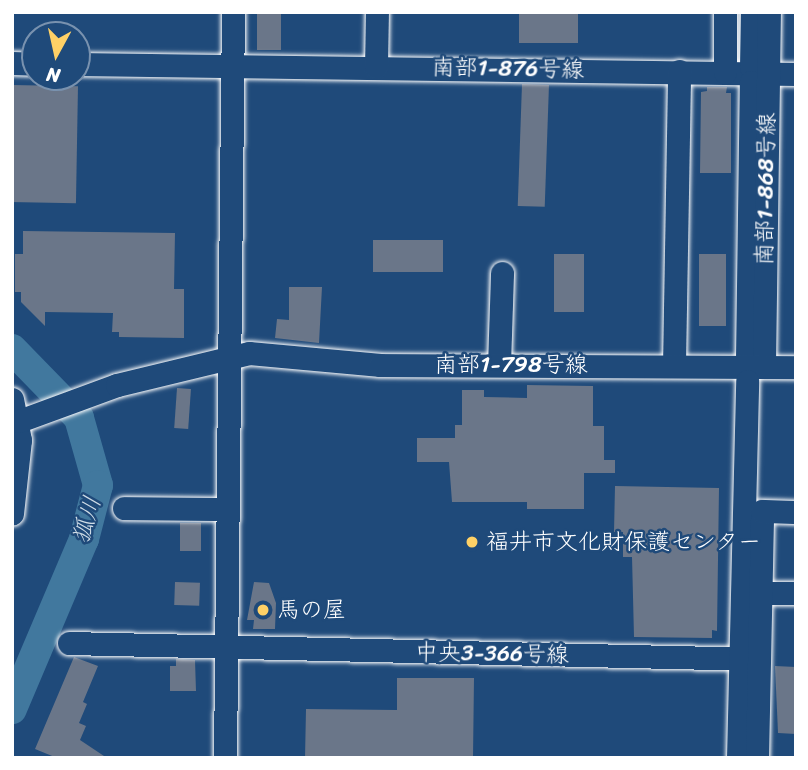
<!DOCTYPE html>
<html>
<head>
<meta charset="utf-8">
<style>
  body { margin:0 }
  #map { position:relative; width:808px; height:770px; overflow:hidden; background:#1f4a7a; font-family:Sriracha,"Klee One",sans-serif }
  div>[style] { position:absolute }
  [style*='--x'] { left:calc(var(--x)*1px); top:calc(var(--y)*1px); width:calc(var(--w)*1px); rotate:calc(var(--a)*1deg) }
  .river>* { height:30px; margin:-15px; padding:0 15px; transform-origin:15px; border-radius:15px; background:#41789e }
  .building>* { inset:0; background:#6a7689; transform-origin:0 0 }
  .roads { filter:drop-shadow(0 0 2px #fff) drop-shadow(0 0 2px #fff) }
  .minor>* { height:23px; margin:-11.5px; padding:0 11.5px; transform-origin:11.5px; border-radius:11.5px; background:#1f4a7a }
  .dots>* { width:19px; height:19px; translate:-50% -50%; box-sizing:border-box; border:4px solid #1f4a7a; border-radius:50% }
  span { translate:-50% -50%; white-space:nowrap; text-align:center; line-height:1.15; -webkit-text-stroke:5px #1f4a7a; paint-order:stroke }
  .street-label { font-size:23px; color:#fff }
  .poi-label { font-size:23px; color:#fff }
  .left { translate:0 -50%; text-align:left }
  .water-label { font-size:24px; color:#d0dde7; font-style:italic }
  .frame { position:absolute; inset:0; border:14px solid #fff; pointer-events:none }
  .north { position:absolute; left:21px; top:21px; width:70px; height:70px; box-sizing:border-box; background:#1f4a7a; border:2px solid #7992af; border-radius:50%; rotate:188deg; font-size:19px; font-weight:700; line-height:28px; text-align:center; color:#fff }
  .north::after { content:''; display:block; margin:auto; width:24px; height:32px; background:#ffd166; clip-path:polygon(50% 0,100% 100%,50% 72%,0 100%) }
</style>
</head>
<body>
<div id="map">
  <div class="river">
    <i style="--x:12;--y:349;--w:96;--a:45.8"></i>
    <i style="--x:79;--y:418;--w:70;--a:74.2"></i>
    <i style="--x:98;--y:485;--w:56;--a:104.5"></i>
    <i style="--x:84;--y:539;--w:185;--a:113"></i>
  </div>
  <div class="building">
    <i style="left:257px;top:12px;width:24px;height:38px"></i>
    <i style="left:519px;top:12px;width:59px;height:31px"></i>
    <i style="left:522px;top:84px;width:27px;height:122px;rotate:2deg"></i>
    <i style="left:12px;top:85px;width:66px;height:117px;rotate:1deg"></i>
    <i style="clip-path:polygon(707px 87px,727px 87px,726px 93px,731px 93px,731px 173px,700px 173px,701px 92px,707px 91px)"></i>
    <i style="clip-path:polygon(23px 231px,175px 233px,174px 289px,184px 289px,184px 338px,119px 337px,119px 332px,112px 332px,113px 313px,45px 312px,45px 326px,21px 302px,21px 292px,15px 292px,15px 254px,23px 254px)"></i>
    <i style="left:373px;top:240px;width:70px;height:32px"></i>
    <i style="left:554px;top:254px;width:30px;height:58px"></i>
    <i style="left:699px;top:254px;width:27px;height:72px"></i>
    <i style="clip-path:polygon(289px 287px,322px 287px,319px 343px,275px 338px,277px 319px,289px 320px)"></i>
    <i style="clip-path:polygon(527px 385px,593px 386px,593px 426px,604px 426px,604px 460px,615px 460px,615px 473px,584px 473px,584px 509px,527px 509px,527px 502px,452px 502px,449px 462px,417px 462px,417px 438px,455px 438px,455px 425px,462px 425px,462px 390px,484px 390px,484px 397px,527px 398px)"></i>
    <i style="left:177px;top:388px;width:14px;height:40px;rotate:4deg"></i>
    <i style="clip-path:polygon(615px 486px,719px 488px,717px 631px,712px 630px,712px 638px,634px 637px,632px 557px,623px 557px,623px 532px,614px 532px)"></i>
    <i style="left:180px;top:523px;width:21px;height:28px"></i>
    <i style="left:175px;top:582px;width:25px;height:23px;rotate:2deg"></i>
    <i style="clip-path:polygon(254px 582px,269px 583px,276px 603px,275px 629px,253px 629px,254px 620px,247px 620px)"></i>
    <i style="clip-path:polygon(74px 657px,98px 666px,83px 702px,87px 704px,79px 723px,86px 726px,80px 740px,107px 758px,57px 758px,35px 749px)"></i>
    <i style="clip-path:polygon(176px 659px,195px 660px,196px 691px,170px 691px,170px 666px,176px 666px)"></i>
    <i style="clip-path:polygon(775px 666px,796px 667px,796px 734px,778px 733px)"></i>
    <i style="clip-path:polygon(397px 678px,474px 678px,473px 758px,305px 758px,306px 709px,397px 710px)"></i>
  </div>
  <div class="roads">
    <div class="minor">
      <i style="--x:12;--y:63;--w:23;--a:2"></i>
      <i style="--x:77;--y:64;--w:719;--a:0.8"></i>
      <i style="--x:376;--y:67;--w:55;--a:-89"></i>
      <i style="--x:751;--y:67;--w:55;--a:-89"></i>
      <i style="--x:725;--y:72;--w:60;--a:-90"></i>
      <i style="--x:747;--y:358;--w:276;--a:-89.2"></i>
      <i style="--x:499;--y:365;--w:92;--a:-88.1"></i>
      <i style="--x:674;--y:365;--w:294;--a:-89"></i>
      <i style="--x:764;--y:366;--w:354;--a:-89.2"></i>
      <i style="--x:12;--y:399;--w:42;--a:79"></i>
      <i style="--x:20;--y:440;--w:74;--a:96.2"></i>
      <i style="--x:19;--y:421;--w:104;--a:-20.2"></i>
      <i style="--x:117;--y:385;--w:136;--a:-13.6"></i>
      <i style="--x:249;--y:353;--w:132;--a:5.2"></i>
      <i style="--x:380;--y:365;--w:416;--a:0.3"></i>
      <i style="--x:124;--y:508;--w:103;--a:0.6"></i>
      <i style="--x:760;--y:593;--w:36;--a:0"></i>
      <i style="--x:69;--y:643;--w:689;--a:1.33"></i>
      <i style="--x:225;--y:758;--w:746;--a:-89.39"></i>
      <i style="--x:738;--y:758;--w:377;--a:-88.6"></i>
      <i style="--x:757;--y:758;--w:247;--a:-88.8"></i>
      <i style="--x:762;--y:511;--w:34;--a:2"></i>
    </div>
  </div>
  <div class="dots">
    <i style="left:472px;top:542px;background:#ffd166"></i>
    <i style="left:263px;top:610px;background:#ffd166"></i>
  </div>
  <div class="street-label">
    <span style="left:508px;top:69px;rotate:1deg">南部1-876号線</span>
    <span style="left:766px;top:189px;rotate:-89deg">南部1-868号線</span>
    <span style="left:511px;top:365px">南部1-798号線</span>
    <span style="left:492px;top:654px;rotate:1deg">中央3-366号線</span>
  </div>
  <div class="poi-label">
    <span class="left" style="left:486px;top:542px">福井市文化財保護センター</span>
    <span class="left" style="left:277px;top:610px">馬の屋</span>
  </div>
  <div class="water-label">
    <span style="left:87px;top:520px;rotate:-74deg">狐川</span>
  </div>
  <div class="frame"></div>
  <div class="north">N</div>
</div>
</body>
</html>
